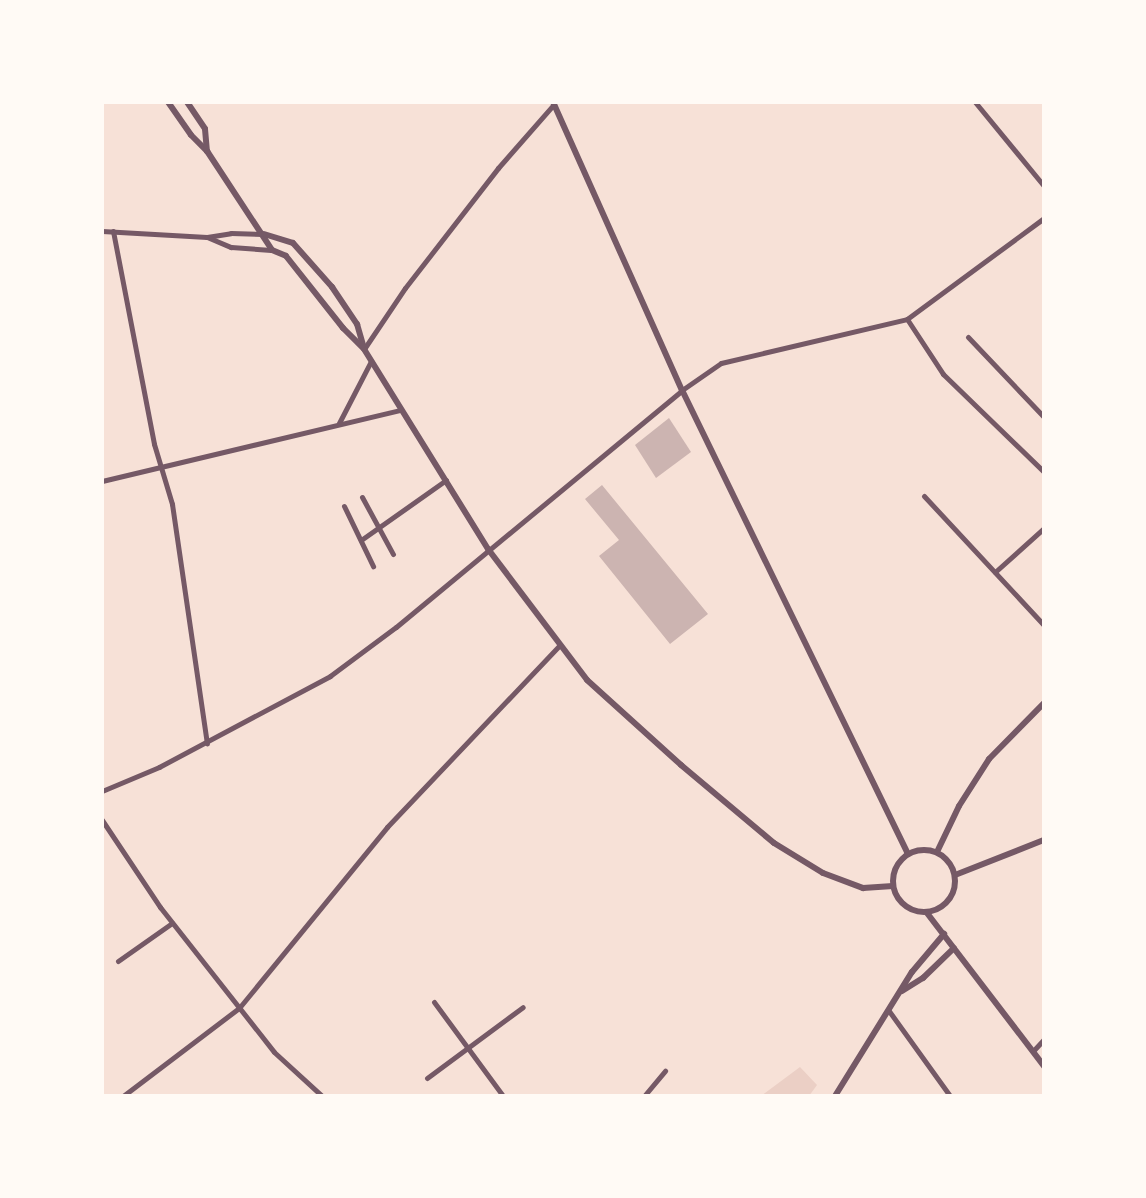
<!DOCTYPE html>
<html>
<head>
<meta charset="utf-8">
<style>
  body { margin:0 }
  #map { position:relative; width:1146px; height:1198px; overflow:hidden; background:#f7e1d7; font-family:Cabin,sans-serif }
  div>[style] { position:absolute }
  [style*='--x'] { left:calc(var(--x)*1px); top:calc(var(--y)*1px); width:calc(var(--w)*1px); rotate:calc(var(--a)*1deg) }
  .green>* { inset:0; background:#ebcfc5 }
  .building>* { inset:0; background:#ccb4b1 }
  .minor>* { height:5px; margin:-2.5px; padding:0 2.5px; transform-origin:2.5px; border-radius:2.5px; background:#755966 }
  .tertiary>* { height:6px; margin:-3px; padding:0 3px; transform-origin:3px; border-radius:3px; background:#755966 }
  .tertiary>.ring { margin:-3px; padding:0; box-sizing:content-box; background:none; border:6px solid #755966; border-radius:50% }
  span { translate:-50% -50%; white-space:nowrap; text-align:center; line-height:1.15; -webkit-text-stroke:6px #fffaf5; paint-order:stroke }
  .frame { position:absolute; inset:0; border:104px solid #fffaf5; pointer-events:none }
</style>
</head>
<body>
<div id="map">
  <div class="green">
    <i style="clip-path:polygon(800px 1067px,817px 1085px,809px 1096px,761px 1096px)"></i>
  </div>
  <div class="building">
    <i style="clip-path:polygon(669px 418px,691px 452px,656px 478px,635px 445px)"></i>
    <i style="clip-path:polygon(602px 485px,708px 614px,670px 644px,599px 556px,619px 540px,585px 499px)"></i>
  </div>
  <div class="minor">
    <i style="--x:975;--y:102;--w:109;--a:50.6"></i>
    <i style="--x:102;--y:231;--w:105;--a:3.3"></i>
    <i style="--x:207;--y:237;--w:24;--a:-9"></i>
    <i style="--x:231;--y:233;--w:32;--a:2"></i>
    <i style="--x:113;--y:231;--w:217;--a:79.1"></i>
    <i style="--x:154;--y:444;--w:63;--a:73.3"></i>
    <i style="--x:172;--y:504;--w:242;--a:81.7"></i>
    <i style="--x:207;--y:237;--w:26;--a:23"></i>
    <i style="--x:231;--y:247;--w:40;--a:4.3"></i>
    <i style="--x:907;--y:319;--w:66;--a:56.8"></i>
    <i style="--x:943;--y:374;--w:141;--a:44.1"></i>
    <i style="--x:968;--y:337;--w:110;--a:46.5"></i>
    <i style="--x:364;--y:349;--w:73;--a:-56.1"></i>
    <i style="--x:405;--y:288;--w:152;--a:-52.2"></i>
    <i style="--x:498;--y:168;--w:85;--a:-48.8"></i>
    <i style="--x:339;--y:423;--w:70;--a:-62.7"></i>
    <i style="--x:102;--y:481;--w:307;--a:-13.4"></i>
    <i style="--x:924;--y:496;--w:176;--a:47.1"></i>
    <i style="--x:362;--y:497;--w:65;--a:61.5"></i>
    <i style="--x:344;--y:506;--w:67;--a:64.2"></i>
    <i style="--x:361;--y:540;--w:104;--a:-35.2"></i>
    <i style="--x:995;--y:572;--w:66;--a:-41.9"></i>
    <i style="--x:102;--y:791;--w:62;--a:-22.8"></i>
    <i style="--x:159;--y:767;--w:194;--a:-28"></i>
    <i style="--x:330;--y:676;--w:82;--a:-36.6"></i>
    <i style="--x:396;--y:627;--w:371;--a:-39.6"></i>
    <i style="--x:682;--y:390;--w:47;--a:-34.7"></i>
    <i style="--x:721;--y:363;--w:191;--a:-13.3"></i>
    <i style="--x:907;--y:319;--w:170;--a:-36.4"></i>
    <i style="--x:102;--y:820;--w:105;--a:56.3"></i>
    <i style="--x:160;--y:907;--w:184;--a:51.8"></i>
    <i style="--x:274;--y:1052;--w:65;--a:42.5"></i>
    <i style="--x:118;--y:961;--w:66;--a:-35.1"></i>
    <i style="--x:434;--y:1002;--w:117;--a:53.7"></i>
    <i style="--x:889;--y:1011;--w:105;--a:54.3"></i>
    <i style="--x:1033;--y:1051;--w:16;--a:-47"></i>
    <i style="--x:427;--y:1078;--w:119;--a:-36.5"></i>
    <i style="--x:123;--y:1096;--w:146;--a:-37.2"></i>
    <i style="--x:239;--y:1008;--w:234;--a:-50.7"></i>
    <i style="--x:387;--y:827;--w:251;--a:-46.5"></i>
    <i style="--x:644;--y:1096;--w:33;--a:-50"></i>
  </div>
  <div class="tertiary">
    <i style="--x:168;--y:102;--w:40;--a:55.1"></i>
    <i style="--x:191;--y:135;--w:23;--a:45"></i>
    <i style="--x:207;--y:151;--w:118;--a:56.7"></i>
    <i style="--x:272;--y:250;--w:15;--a:23"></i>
    <i style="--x:286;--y:256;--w:92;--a:51.6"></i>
    <i style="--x:343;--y:328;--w:30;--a:45"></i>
    <i style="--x:364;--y:349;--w:235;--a:58.2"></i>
    <i style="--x:488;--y:549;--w:164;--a:52.9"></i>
    <i style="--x:587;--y:680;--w:127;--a:42.1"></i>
    <i style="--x:681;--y:765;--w:121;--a:40"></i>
    <i style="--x:774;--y:843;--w:57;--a:31.5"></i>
    <i style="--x:823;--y:873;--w:43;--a:20.6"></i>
    <i style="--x:863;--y:888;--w:30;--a:-4"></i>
    <i style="--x:187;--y:102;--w:32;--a:56"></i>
    <i style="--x:205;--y:129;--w:22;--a:85"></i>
    <i style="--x:553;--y:102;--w:316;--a:65.9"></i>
    <i style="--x:682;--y:390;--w:516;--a:64.03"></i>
    <i style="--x:264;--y:234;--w:30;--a:17"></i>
    <i style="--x:293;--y:243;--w:59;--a:48.4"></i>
    <i style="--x:332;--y:287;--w:45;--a:56"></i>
    <i style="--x:357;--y:324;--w:22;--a:74"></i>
    <i class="ring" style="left:893px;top:850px;width:56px;height:56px"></i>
    <i style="--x:937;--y:852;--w:51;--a:-64.4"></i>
    <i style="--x:959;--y:806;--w:56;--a:-57.4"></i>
    <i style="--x:989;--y:759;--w:78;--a:-45.5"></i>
    <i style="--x:955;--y:875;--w:96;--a:-21.5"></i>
    <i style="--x:927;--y:913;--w:193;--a:52.6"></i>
    <i style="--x:902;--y:991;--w:25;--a:-32"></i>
    <i style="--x:923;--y:978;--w:43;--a:-44.1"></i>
    <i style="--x:835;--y:1096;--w:146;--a:-58.2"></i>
    <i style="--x:912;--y:972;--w:50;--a:-49.9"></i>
  </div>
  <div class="frame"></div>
</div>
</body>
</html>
